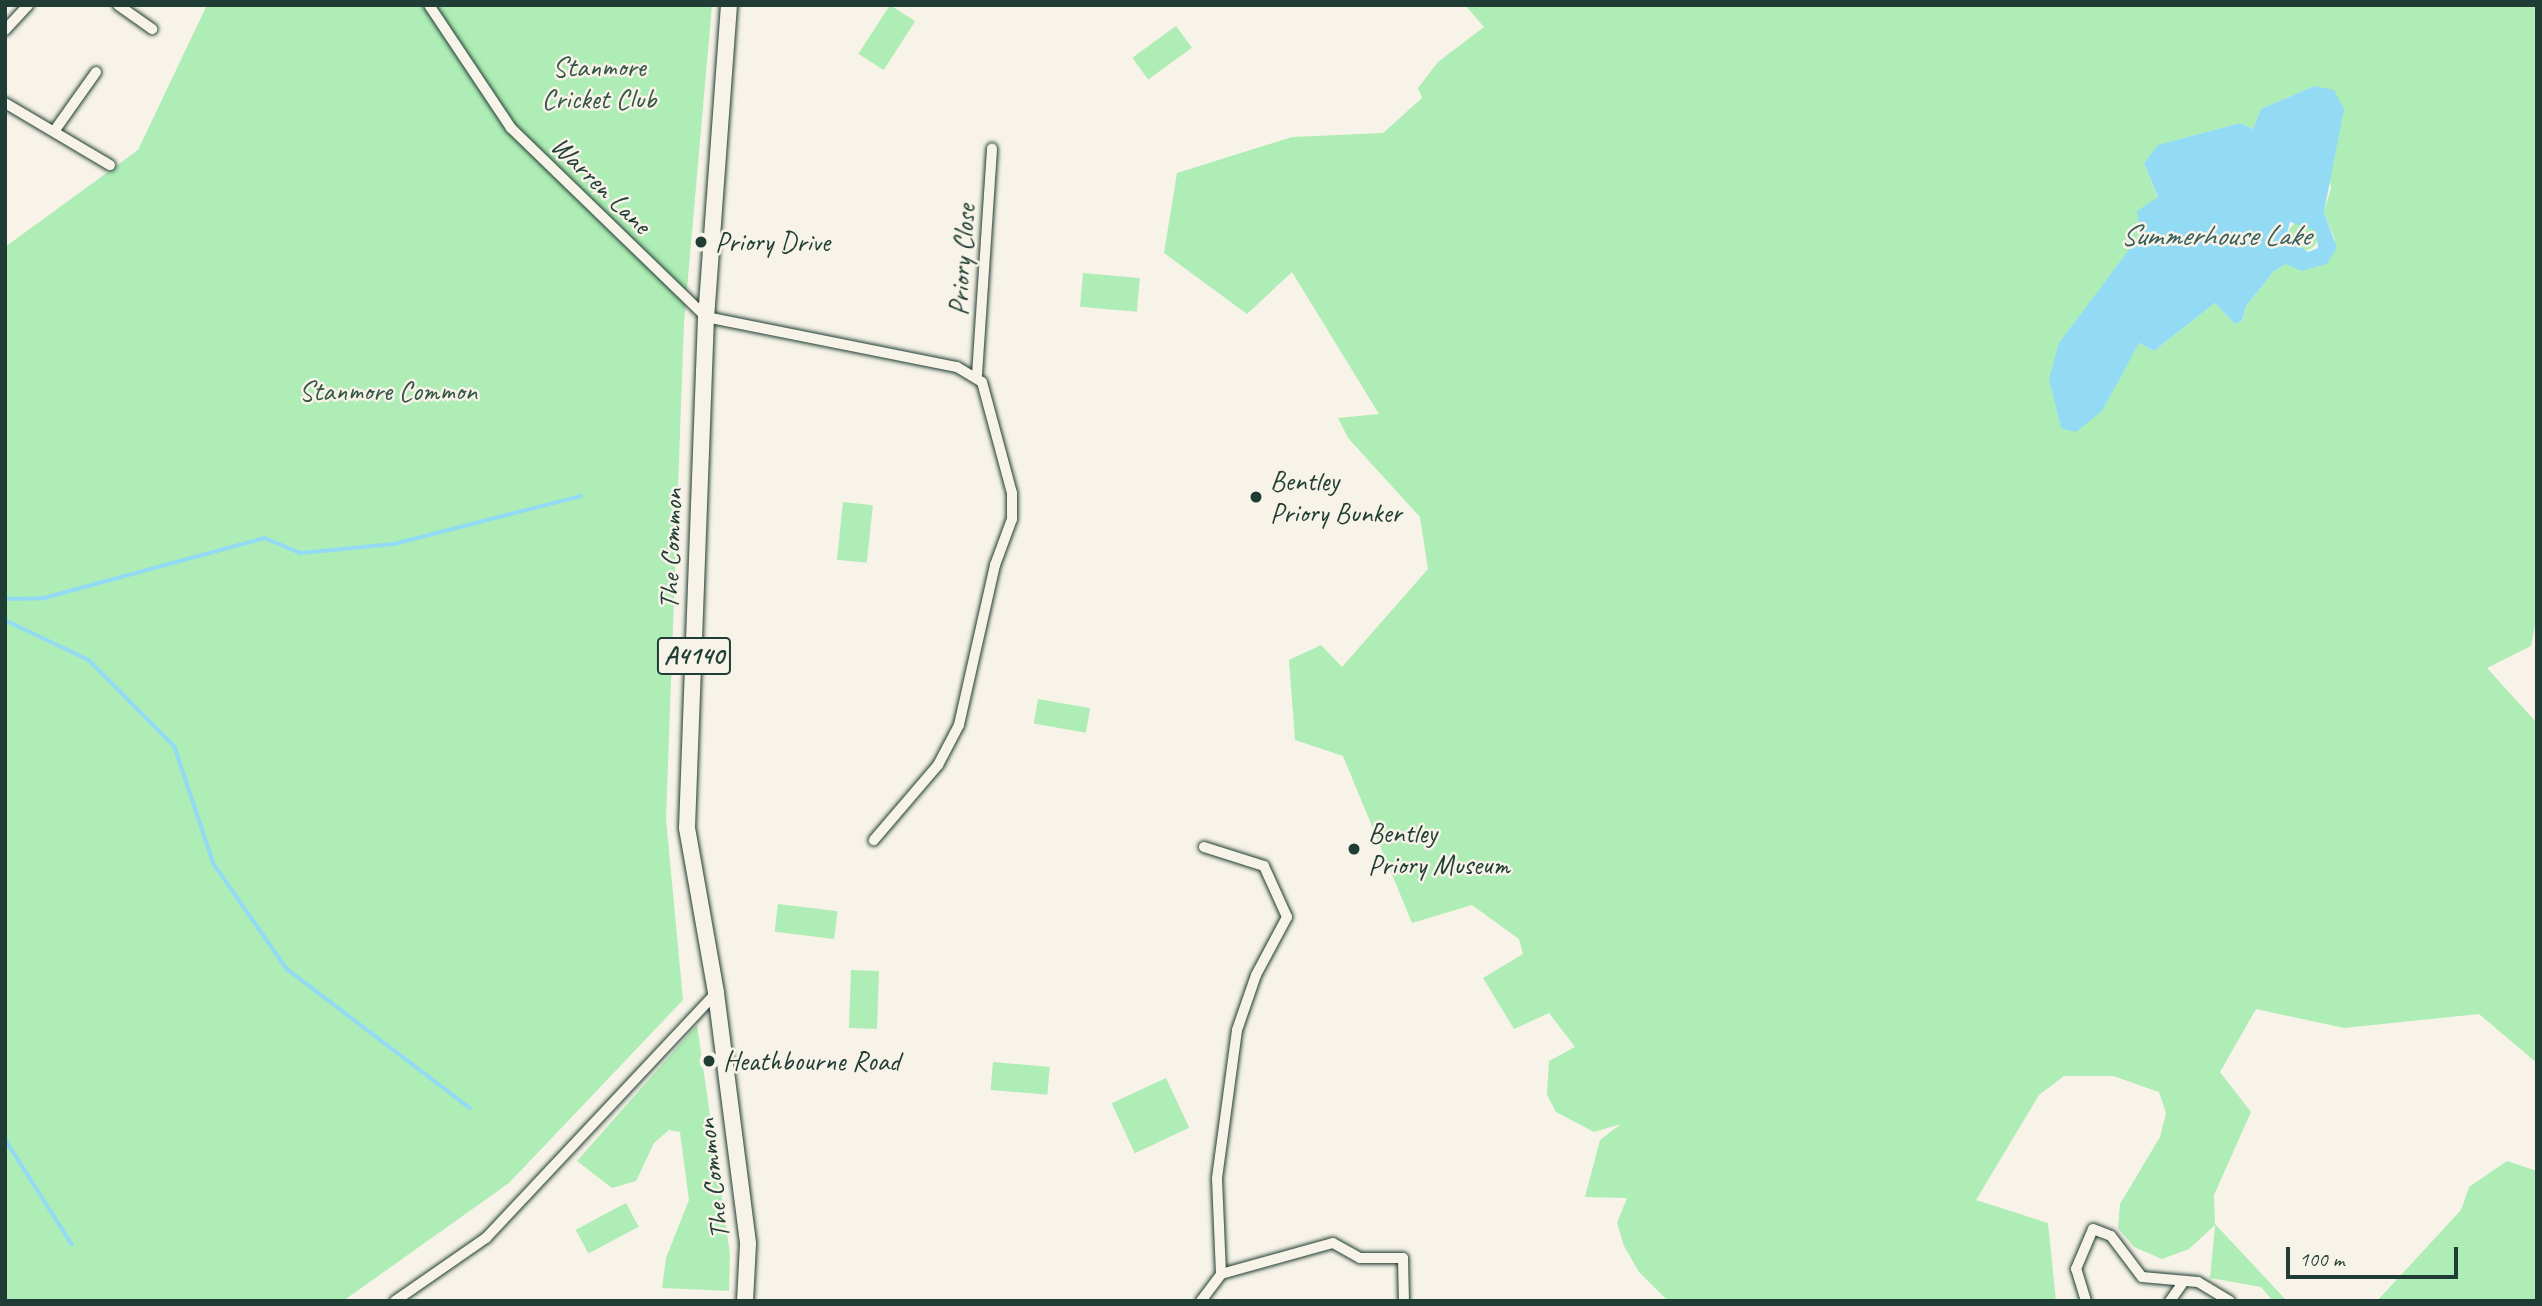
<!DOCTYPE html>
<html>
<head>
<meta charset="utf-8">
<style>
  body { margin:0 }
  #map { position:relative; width:2542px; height:1306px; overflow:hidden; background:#f7f3e8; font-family:Caveat,sans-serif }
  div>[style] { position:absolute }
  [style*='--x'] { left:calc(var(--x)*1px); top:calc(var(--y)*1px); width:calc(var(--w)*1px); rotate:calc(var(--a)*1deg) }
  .green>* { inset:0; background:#aeedb5; transform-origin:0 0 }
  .round { border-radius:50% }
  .water>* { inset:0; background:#93dbf4 }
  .stream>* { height:3.5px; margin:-1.75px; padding:0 1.75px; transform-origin:1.75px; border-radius:1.75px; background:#93dbf4 }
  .roads { filter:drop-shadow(0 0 2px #1f3d34) drop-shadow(0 0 2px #1f3d34) }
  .street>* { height:10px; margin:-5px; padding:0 5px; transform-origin:5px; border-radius:5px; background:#f7f3e8 }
  .primary>* { height:16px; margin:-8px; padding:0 8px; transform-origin:8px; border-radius:8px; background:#f7f3e8 }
  .dots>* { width:19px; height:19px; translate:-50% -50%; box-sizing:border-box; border:4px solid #f7f3e8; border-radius:50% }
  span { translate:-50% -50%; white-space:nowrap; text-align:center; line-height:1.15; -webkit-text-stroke:5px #f7f3e8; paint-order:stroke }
  .shield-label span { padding:2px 5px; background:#f7f3e8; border:2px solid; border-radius:5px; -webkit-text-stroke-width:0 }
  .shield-label { font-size:26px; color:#1f3d34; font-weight:700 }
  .park-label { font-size:28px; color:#345747 }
  .street-label { font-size:28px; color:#1f3d34 }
  .poi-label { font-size:28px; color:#1f3d34 }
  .left { translate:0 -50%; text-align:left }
  .water-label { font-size:30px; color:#365d5a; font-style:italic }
  .frame { position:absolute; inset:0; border:7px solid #1f3d34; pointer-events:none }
  .scale { position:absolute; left:2286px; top:1247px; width:172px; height:32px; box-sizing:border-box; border:4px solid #1f3d34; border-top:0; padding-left:9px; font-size:21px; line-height:24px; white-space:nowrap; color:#1f3d34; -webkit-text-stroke:5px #f7f3e8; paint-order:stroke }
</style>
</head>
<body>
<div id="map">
  <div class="green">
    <i style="clip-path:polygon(207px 5px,712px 5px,684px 323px,666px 819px,683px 1000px,509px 1183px,343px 1301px,5px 1301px,5px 247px,138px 150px)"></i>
    <i style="left:890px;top:5px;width:30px;height:58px;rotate:33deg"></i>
    <i style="clip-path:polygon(evenodd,1465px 5px,2537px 5px,2537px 614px,2531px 646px,2487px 668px,2537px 723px,2537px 1063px,2479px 1014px,2344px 1028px,2256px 1009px,2220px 1072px,2251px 1112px,2214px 1195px,2215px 1224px,2287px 1301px,2273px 1301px,2261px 1287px,2210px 1278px,2215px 1225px,2189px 1249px,2162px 1259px,2134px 1247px,2118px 1228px,2120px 1204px,2160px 1137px,2166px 1113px,2159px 1092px,2113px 1076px,2064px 1076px,2039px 1095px,1976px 1200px,2048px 1223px,2056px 1301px,1668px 1301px,1639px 1272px,1624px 1246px,1617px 1223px,1627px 1198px,1585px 1197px,1600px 1140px,1621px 1124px,1594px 1132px,1556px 1112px,1547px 1095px,1549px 1061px,1575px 1047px,1549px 1013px,1514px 1029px,1483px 978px,1523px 954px,1519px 939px,1472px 905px,1412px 923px,1343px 756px,1295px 740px,1289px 660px,1321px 645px,1342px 667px,1428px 569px,1420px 517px,1348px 438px,1338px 418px,1379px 414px,1292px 272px,1247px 314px,1164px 253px,1177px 173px,1292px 137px,1383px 133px,1422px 98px,1418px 88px,1438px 62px,1484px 27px,1465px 5px,2314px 86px,2331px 188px,2324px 212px,2335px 240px,2327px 264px,2286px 264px,2274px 271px,2246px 306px,2242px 321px,2235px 324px,2215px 303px,2154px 351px,2139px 343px,2115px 379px,2130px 251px,2140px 235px,2138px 211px,2158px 198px,2144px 163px,2159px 145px,2240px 123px,2253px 129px,2261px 109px,2314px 86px)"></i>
    <i style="left:1176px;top:26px;width:27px;height:54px;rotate:54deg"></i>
    <i class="round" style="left:2288px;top:221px;width:30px;height:30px"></i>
    <i style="left:1083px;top:273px;width:57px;height:34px;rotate:5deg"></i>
    <i style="left:843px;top:502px;width:30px;height:58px;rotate:6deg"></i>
    <i style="left:1038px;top:699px;width:53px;height:25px;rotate:10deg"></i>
    <i style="left:778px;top:904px;width:60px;height:28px;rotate:7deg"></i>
    <i style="left:851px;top:970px;width:28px;height:58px;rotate:2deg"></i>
    <i style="clip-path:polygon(697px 1025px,730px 1254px,729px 1291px,662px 1288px,666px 1258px,689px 1200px,680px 1132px,669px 1130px,654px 1143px,636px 1181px,612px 1188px,577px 1161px)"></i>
    <i style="left:993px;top:1062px;width:57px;height:28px;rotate:5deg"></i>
    <i style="left:1166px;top:1078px;width:55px;height:60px;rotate:65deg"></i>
    <i style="clip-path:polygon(2507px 1161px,2537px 1171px,2537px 1301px,2377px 1301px,2461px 1210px,2469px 1187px)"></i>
    <i style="left:626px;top:1203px;width:27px;height:57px;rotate:62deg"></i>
  </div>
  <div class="water">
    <i style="clip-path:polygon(evenodd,2314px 86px,2334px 90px,2344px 109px,2324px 212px,2337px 248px,2327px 264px,2301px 271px,2286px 264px,2274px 271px,2246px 306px,2242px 321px,2235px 324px,2215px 303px,2154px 351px,2139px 343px,2102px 411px,2076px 432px,2061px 428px,2049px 379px,2059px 343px,2140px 235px,2137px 211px,2158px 197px,2144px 163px,2158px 145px,2240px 123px,2253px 129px,2261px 109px,2314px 86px,2290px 222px,2316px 231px,2318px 248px,2308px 252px,2286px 238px,2290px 222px)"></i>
  </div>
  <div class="stream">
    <i style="--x:5;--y:599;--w:39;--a:-1"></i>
    <i style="--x:44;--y:598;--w:229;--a:-15.2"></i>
    <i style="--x:265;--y:538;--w:39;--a:23"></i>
    <i style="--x:301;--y:553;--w:93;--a:-5.5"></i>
    <i style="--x:394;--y:544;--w:193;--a:-14.4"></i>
    <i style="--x:5;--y:620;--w:93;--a:25.5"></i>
    <i style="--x:89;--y:660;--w:122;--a:45.3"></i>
    <i style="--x:175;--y:747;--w:123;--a:71.6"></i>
    <i style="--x:214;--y:864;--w:128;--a:55.2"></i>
    <i style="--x:287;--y:969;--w:230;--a:37.2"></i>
    <i style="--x:5;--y:1139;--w:125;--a:57.5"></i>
  </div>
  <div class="roads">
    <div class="street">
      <i style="--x:118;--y:5;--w:42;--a:35.2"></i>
      <i style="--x:429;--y:5;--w:148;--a:56.3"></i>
      <i style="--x:511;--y:128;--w:272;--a:44.1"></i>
      <i style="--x:706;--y:317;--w:256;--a:11.3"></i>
      <i style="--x:957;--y:367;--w:29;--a:31"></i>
      <i style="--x:982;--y:382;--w:115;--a:74.9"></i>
      <i style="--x:1012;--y:493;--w:26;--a:90"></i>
      <i style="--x:1012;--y:519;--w:49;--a:110.3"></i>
      <i style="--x:995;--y:565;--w:164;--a:102.7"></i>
      <i style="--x:959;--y:725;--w:45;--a:117.7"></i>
      <i style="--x:938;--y:765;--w:99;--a:130.5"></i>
      <i style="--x:5;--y:30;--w:34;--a:-47"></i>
      <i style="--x:5;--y:103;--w:122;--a:30.6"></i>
      <i style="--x:55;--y:130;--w:71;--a:-54.7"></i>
      <i style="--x:977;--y:375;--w:227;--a:-86.2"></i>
      <i style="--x:1221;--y:1274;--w:116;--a:-15.5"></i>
      <i style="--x:1333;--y:1243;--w:31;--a:29"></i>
      <i style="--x:1360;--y:1258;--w:43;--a:0"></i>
      <i style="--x:1403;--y:1258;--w:43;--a:88.7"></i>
      <i style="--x:395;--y:1301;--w:111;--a:-34.7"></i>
      <i style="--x:486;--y:1238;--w:336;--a:-46.8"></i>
      <i style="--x:1201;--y:1301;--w:34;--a:-53"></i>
      <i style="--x:1221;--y:1274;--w:96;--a:-92.4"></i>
      <i style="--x:1217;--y:1178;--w:149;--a:-82.3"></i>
      <i style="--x:1237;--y:1030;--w:58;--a:-70.9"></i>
      <i style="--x:1256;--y:975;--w:66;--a:-61.9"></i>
      <i style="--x:1287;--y:917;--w:56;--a:-114.3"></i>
      <i style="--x:1264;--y:866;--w:63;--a:-162.4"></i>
      <i style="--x:2086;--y:1301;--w:34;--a:-107"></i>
      <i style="--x:2076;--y:1269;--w:43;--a:-67"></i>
      <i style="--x:2093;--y:1229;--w:19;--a:21"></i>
      <i style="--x:2111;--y:1236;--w:51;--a:52.9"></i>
      <i style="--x:2142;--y:1277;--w:56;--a:5.1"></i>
      <i style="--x:2198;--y:1282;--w:37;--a:31"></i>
      <i style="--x:2170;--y:1301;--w:21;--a:-55"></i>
    </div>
    <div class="primary">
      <i style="--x:729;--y:5;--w:313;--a:94.2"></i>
      <i style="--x:706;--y:317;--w:511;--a:92.13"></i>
      <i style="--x:687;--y:828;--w:168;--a:80"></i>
      <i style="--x:716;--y:993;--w:253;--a:82.7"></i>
      <i style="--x:748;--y:1244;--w:57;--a:93"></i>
    </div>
  </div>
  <div class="dots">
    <i style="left:701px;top:242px;background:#1f3d34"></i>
    <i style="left:1256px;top:497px;background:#1f3d34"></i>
    <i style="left:1354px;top:849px;background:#1f3d34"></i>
    <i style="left:709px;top:1061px;background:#1f3d34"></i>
  </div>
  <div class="shield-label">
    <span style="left:694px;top:656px">A4140</span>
  </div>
  <div class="park-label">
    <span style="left:599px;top:83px">Stanmore<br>Cricket Club</span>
    <span style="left:388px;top:391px">Stanmore Common</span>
  </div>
  <div class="street-label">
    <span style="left:601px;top:185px;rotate:44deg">Warren Lane</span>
    <span style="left:962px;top:260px;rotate:-86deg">Priory Close</span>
    <span style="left:671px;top:549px;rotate:-88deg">The Common</span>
    <span style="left:713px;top:1179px;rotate:-97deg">The Common</span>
  </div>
  <div class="poi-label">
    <span class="left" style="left:715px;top:242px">Priory Drive</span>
    <span class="left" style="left:1270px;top:497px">Bentley<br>Priory Bunker</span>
    <span class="left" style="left:1368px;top:849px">Bentley<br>Priory Museum</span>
    <span class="left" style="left:723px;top:1061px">Heathbourne Road</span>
  </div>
  <div class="water-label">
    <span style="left:2215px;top:235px">Summerhouse Lake</span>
  </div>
  <div class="frame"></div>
  <div class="scale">100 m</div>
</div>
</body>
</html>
